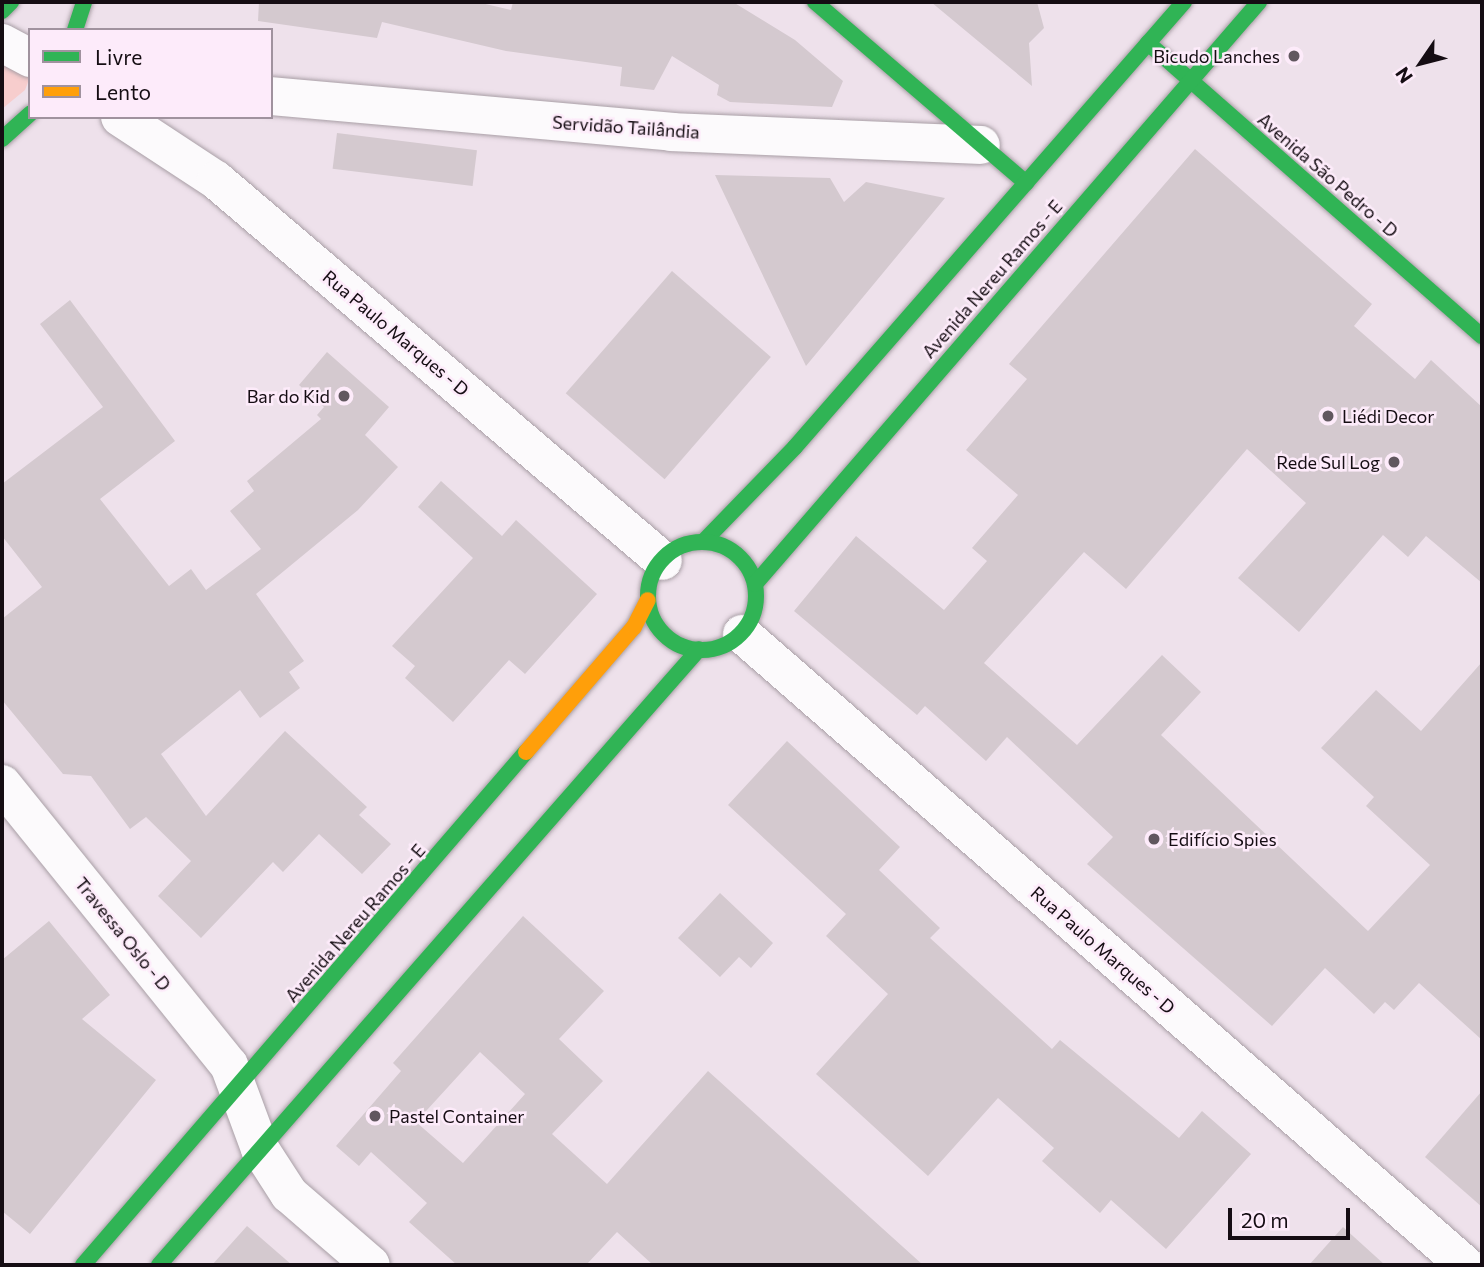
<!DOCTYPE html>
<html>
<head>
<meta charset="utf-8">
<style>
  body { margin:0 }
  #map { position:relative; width:1484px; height:1267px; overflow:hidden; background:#eee1eb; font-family:Commissioner,sans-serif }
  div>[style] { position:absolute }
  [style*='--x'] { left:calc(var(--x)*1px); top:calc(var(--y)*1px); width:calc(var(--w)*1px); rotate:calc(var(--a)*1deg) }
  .green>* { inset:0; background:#f7cdcd }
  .building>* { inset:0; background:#d4c9cf; transform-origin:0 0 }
  .roads { filter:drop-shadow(0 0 2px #a99fa6) drop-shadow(0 0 2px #a99fa6) }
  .street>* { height:38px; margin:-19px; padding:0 19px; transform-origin:19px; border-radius:19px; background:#fcfafc }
  .fast>* { height:16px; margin:-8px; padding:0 8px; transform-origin:8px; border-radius:8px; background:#30b455 }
  .fast>.ring { margin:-8px; padding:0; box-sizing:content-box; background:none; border:16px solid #30b455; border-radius:50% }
  .slow>* { height:16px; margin:-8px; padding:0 8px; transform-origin:8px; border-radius:8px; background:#ff9f0a }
  .dots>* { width:19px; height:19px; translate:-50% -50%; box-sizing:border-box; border:4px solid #fdebfa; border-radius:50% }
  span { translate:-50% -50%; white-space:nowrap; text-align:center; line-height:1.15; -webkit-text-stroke:5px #fdebfa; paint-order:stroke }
  .poi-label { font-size:18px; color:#150d13 }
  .right { translate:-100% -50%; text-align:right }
  .left { translate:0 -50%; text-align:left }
  .street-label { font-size:18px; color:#150d13 }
  .frame { position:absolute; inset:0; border:4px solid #150d13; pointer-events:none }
  .legend { position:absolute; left:28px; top:28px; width:245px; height:91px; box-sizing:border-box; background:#fdebfa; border:2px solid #a0929e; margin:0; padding:9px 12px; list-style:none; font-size:21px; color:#150d13 }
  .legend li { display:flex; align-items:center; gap:14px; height:35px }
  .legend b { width:35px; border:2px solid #a0929e }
  .north { position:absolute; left:1386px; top:28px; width:70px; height:70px; -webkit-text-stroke:5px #fdebfa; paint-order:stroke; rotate:235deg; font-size:19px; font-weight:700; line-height:28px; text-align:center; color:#150d13 }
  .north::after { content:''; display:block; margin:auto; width:24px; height:32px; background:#150d13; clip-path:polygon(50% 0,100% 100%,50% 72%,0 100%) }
  .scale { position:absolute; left:1228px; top:1208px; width:122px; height:32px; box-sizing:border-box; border:4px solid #150d13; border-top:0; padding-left:9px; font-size:21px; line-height:24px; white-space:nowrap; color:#150d13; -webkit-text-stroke:5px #fdebfa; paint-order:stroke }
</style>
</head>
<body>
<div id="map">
  <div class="green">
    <i style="clip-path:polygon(2px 55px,30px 77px,25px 90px,2px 109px)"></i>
  </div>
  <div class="building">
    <i style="clip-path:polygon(259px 2px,477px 2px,511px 10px,513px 2px,733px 2px,795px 40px,843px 81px,832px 107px,730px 102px,717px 95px,719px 85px,672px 56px,654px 90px,620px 86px,622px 67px,506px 51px,382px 22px,377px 38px,258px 21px)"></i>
    <i style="clip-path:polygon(931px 2px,1037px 2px,1044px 28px,1029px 43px,1032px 86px)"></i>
    <i style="left:337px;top:133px;width:141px;height:36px;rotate:7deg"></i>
    <i style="clip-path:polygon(1195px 149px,1372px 304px,1354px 326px,1415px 379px,1431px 360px,1482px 407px,1482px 583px,1426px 536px,1408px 557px,1383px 535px,1299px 632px,1238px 578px,1306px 503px,1247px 449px,1126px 589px,1084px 552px,984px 663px,1077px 745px,1162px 655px,1201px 692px,1161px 735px,1368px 931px,1430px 865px,1366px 806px,1374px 797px,1321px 748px,1376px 690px,1421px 731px,1482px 662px,1482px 1040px,1419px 983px,1394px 1010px,1385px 1002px,1374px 1014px,1325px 968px,1272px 1026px,1087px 864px,1113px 837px,1007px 737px,986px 761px,925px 706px,917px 715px,794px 611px,856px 536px,944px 610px,987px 561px,972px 548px,1018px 495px,966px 450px,1027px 379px,1009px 364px)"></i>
    <i style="clip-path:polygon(715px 175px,830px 178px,844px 202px,866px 182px,945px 198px,806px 366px)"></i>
    <i style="left:672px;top:271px;width:131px;height:162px;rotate:41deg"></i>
    <i style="clip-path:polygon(70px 300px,175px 441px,100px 499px,169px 586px,191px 569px,206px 590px,261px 549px,230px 511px,254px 491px,247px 481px,321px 419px,317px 415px,324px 407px,299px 385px,327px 352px,389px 407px,365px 435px,398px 467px,358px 510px,256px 594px,304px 661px,289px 672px,300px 688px,260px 718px,240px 690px,161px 754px,206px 816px,285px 731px,367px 807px,359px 815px,391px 844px,362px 874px,319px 834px,283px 872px,273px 862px,201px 938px,158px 896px,191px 861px,146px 817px,130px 829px,91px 776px,63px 774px,2px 700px,2px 619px,42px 587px,2px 536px,2px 484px,103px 407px,40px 324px)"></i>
    <i style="clip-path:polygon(441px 481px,502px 536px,516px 520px,597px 594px,525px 674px,509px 660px,453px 722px,405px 678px,415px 666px,392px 646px,473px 558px,418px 507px)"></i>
    <i style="clip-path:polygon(787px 741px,900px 847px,879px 870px,940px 928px,930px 938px,1052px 1049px,1060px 1040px,1179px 1138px,1202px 1111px,1251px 1154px,1166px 1249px,1111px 1200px,1100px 1213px,1042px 1161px,1054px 1148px,998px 1098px,928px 1176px,816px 1074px,888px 994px,826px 936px,846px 914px,728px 805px)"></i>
    <i style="clip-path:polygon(720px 893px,773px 943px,751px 968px,739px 957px,720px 977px,678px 938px)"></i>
    <i style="clip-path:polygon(evenodd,523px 916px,604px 991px,559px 1039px,603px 1081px,552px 1134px,607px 1184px,708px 1071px,923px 1265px,653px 1265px,617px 1232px,586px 1265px,457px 1265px,409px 1222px,427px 1203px,371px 1152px,359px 1166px,336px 1146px,401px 1071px,393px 1063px,523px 916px,480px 1052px,525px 1094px,463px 1163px,416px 1122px,480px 1052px)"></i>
    <i style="clip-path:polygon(49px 921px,110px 995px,82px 1019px,156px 1080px,30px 1234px,2px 1211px,2px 960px)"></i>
    <i style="clip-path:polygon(1482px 1091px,1482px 1207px,1425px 1157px)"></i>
    <i style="clip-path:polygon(247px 1226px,292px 1265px,212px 1265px)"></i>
    <i style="clip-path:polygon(1343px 1227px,1385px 1265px,1309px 1265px)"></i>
  </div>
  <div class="roads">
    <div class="street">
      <i style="--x:2;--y:43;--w:32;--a:28"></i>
      <i style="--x:271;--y:96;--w:402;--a:5.1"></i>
      <i style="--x:671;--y:132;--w:310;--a:2.4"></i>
      <i style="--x:120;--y:117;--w:115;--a:33.3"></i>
      <i style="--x:216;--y:180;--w:587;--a:40.44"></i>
      <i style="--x:742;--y:634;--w:960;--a:41.11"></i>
      <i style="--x:2;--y:784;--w:361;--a:51.1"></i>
      <i style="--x:229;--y:1065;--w:90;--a:69.7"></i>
      <i style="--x:260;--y:1149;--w:54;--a:57.2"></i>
      <i style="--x:289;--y:1194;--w:108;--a:40.9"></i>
    </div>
    <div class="fast">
      <i style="--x:815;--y:2;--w:278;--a:40.6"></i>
      <i style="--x:2;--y:11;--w:13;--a:-45"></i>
      <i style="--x:75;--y:30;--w:29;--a:-72"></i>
      <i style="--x:1148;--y:43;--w:444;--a:41.3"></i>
      <i style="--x:2;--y:139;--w:38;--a:-42"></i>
      <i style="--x:703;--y:542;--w:132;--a:-45.9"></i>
      <i style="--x:795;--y:447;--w:591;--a:-48.84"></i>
      <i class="ring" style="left:648px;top:542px;width:92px;height:92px"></i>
      <i style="--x:755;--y:584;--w:770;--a:-49.11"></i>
      <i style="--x:83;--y:1265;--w:678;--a:-49.19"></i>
      <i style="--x:159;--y:1265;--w:819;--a:-48.76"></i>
    </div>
    <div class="slow">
      <i style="--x:526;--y:752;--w:165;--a:-49.2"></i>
      <i style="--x:634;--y:627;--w:30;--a:-63"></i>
    </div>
  </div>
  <div class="dots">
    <i style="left:1294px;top:56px;background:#61575f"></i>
    <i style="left:344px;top:396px;background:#61575f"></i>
    <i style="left:1328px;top:416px;background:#61575f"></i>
    <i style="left:1394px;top:462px;background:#61575f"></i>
    <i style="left:1154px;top:839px;background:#61575f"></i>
    <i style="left:375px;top:1116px;background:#61575f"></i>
  </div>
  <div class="poi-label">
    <span class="right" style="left:1280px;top:56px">Bicudo Lanches</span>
    <span class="right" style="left:330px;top:396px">Bar do Kid</span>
    <span class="left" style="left:1342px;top:416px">Liédi Decor</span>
    <span class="right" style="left:1380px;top:462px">Rede Sul Log</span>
    <span class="left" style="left:1168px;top:839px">Edifício Spies</span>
    <span class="left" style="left:389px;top:1116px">Pastel Container</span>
  </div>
  <div class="street-label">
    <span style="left:626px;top:127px;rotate:4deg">Servidão Tailândia</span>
    <span style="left:1328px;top:175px;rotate:41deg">Avenida São Pedro - D</span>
    <span style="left:992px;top:279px;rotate:-49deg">Avenida Nereu Ramos - E</span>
    <span style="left:396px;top:333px;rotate:40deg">Rua Paulo Marques - D</span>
    <span style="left:355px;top:923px;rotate:-49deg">Avenida Nereu Ramos - E</span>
    <span style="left:123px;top:934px;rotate:51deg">Travessa Oslo - D</span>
    <span style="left:1103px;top:950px;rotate:41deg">Rua Paulo Marques - D</span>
  </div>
  <div class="frame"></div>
  <ul class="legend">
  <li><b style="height:9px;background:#30b455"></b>Livre</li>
  <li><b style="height:9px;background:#ff9f0a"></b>Lento</li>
  </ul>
  <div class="north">N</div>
  <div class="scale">20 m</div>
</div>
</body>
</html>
